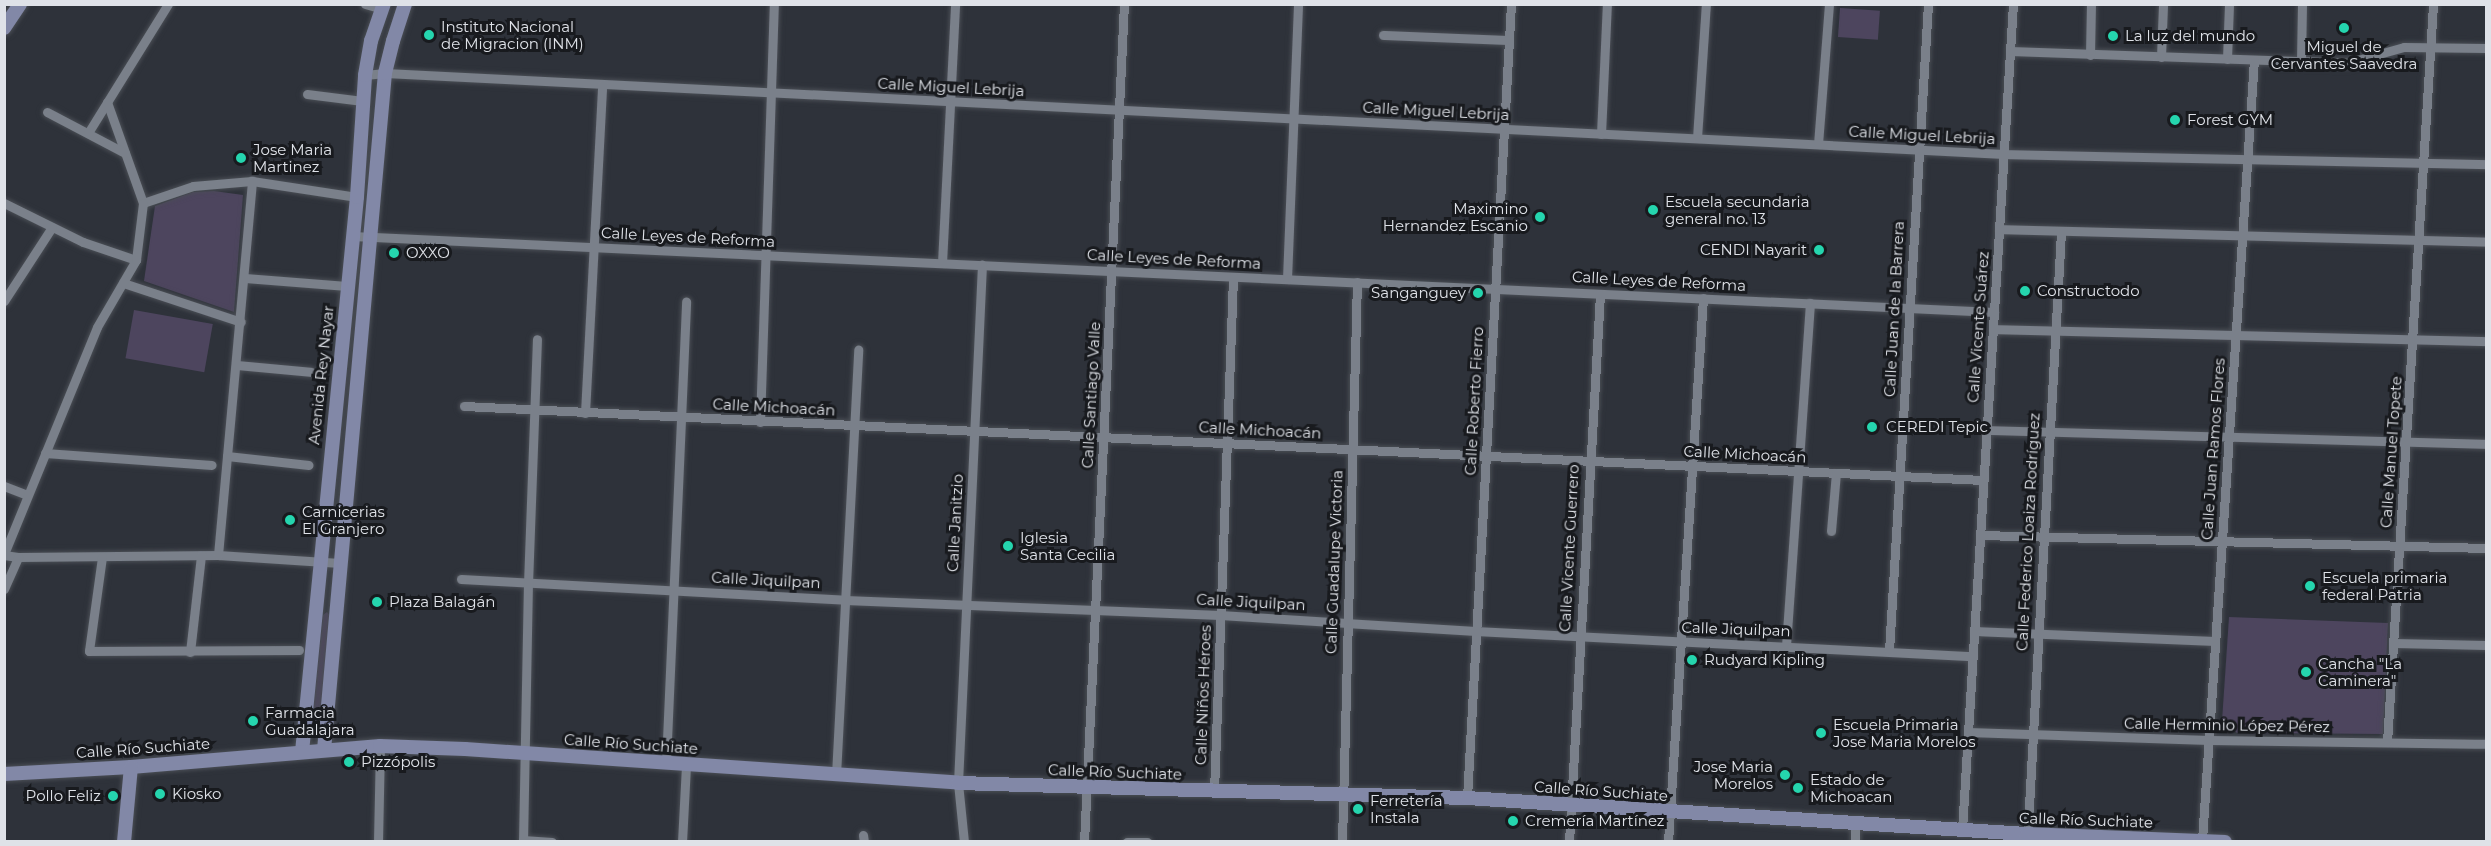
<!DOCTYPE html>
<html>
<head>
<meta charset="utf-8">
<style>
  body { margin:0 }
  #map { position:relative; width:2491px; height:846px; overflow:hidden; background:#2e323a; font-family:Montserrat,sans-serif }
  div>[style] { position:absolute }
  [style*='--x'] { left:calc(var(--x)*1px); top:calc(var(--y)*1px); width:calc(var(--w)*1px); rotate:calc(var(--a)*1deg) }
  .green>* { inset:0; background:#4d455e; transform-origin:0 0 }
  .roads { filter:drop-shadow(0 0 2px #4a4e55) drop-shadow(0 0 2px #4a4e55) }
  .minor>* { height:9px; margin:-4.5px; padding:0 4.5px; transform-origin:4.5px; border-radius:4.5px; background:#7a808a }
  .secondary>* { height:14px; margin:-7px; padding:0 7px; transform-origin:7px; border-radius:7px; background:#8288a7 }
  .dots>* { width:16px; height:16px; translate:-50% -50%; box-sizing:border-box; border:3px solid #181a1e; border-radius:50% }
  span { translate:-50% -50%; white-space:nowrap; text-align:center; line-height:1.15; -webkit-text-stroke:6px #181a1e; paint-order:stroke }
  .poi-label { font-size:15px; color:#dfe2e8 }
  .left { translate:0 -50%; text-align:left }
  .right { translate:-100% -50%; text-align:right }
  .street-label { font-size:15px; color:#dfe2e8 }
  .frame { position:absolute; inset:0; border:6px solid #dfe2e8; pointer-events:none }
</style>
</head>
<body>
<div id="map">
  <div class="green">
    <i style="left:1840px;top:8px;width:40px;height:29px;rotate:4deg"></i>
    <i style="clip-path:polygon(214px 191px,243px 195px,234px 312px,144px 281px,155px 206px,193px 192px)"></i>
    <i style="left:134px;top:310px;width:80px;height:49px;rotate:10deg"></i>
    <i style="clip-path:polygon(327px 612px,330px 616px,318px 735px,315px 736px,311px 732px,323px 615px)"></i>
    <i style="clip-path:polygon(2229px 617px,2388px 623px,2383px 734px,2237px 733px,2222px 721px)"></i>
  </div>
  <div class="roads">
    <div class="minor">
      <i style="--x:365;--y:4;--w:18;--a:16"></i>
      <i style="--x:1383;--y:35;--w:126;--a:2.3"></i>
      <i style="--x:2010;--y:51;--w:337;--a:2"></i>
      <i style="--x:2347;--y:63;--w:59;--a:-15.7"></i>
      <i style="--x:2404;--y:47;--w:82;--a:0.7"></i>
      <i style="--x:2090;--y:55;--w:51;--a:-88.9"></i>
      <i style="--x:2161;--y:57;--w:53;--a:-87.8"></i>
      <i style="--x:2227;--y:59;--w:55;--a:-87.9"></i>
      <i style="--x:2301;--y:61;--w:57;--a:-89"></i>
      <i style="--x:365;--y:75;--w:20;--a:-6"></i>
      <i style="--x:385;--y:73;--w:1621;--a:2.86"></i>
      <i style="--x:2004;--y:154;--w:482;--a:1.2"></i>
      <i style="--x:307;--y:94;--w:56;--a:7.1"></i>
      <i style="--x:107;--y:102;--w:107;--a:70.4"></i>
      <i style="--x:47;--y:112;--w:88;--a:27.7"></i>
      <i style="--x:88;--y:133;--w:152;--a:-58.2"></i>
      <i style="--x:1601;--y:134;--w:130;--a:-87.4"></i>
      <i style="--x:1697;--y:138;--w:134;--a:-86.2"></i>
      <i style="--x:1818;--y:144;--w:140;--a:-85.5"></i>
      <i style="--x:4;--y:203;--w:88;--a:26.3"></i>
      <i style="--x:83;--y:242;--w:56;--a:18.8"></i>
      <i style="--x:143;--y:203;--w:53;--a:-18.8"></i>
      <i style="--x:193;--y:186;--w:59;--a:-4.8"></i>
      <i style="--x:252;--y:181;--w:106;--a:8.7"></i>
      <i style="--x:1999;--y:229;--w:487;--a:1.5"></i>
      <i style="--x:352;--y:236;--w:1644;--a:2.65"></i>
      <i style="--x:942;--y:263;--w:259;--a:-87.1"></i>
      <i style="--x:245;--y:278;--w:102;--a:4.5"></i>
      <i style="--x:1287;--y:279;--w:275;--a:-87.7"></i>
      <i style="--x:123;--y:283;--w:124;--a:18.3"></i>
      <i style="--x:4;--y:301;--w:88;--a:-57"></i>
      <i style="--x:1993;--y:329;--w:493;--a:1.4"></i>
      <i style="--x:236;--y:365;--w:75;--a:5.3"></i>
      <i style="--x:464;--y:406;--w:1521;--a:2.79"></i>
      <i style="--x:585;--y:413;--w:329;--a:-87"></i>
      <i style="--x:760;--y:422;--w:418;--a:-88.1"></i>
      <i style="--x:1987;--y:430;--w:499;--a:1.6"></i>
      <i style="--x:45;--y:453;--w:167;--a:4.1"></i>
      <i style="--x:227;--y:456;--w:82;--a:6.3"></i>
      <i style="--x:4;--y:486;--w:25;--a:21"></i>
      <i style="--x:1831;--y:531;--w:58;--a:-85.1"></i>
      <i style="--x:1980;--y:535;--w:506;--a:1.47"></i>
      <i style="--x:4;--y:554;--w:245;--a:-67.7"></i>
      <i style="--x:97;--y:327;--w:78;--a:-59.8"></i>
      <i style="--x:136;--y:260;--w:57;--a:-83"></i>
      <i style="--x:4;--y:555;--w:14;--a:8"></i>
      <i style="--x:18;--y:557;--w:200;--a:-0.6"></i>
      <i style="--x:218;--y:555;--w:122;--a:3.8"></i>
      <i style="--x:218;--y:555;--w:376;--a:-84.8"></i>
      <i style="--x:102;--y:557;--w:95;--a:97.9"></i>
      <i style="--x:89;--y:651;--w:210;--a:-0.3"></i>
      <i style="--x:461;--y:579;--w:385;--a:3.1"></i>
      <i style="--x:845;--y:600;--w:375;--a:2.3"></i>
      <i style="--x:1220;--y:615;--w:256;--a:3.6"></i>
      <i style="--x:1475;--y:631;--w:498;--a:2.9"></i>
      <i style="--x:4;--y:589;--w:35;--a:-66"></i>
      <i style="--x:1974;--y:631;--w:241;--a:2.4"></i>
      <i style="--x:2394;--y:643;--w:92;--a:1.2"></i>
      <i style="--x:1786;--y:646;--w:344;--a:-86"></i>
      <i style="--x:1889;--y:651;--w:648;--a:-86.55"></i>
      <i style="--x:190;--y:652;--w:97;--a:-83.5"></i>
      <i style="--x:1968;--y:732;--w:241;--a:1.9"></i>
      <i style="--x:2209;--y:740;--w:277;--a:0.8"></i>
      <i style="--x:2387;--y:742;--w:739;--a:-86.43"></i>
      <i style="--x:666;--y:763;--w:462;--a:-87.5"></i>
      <i style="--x:836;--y:775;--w:426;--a:-87"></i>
      <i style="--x:1214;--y:791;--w:514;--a:-87.88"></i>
      <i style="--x:1467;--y:798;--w:795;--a:-86.83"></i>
      <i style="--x:1855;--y:821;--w:21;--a:90"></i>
      <i style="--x:1962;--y:830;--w:828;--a:-86.47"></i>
      <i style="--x:863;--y:835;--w:7;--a:82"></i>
      <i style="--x:523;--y:840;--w:29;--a:4"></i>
      <i style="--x:2202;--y:840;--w:782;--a:-86.19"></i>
      <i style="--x:378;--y:842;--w:96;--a:-88.8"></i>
      <i style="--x:523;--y:842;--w:258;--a:-88.9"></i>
      <i style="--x:528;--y:584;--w:245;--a:-87.9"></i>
      <i style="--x:682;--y:842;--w:77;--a:-87"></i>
      <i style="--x:964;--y:842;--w:59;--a:-95.8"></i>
      <i style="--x:958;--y:783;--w:519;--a:-87.35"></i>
      <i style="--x:1084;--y:842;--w:839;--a:-87.27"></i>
      <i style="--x:1127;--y:842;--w:20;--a:0"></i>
      <i style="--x:1342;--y:842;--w:560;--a:-88.47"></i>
      <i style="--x:1569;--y:842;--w:549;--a:-86.76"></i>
      <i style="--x:1668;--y:842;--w:545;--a:-86.32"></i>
      <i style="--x:2027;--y:842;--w:612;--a:-86.81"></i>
    </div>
    <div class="secondary">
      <i style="--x:4;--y:28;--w:29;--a:-56"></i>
      <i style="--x:324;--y:750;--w:680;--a:-84.85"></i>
      <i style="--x:385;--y:73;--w:33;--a:-76"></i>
      <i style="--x:393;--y:41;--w:39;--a:-72"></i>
      <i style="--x:302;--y:752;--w:558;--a:-84.34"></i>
      <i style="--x:357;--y:197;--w:122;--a:-86.2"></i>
      <i style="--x:365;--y:75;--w:35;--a:-80"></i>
      <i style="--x:371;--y:41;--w:39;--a:-71"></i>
      <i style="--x:4;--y:774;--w:127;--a:-3.2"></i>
      <i style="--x:131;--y:767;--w:250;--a:-4.8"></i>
      <i style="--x:380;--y:746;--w:85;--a:2"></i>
      <i style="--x:465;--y:749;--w:494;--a:3.9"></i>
      <i style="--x:958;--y:783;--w:509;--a:1.69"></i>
      <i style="--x:1467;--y:798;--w:561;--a:3.68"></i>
      <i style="--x:2027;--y:834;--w:198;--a:2.3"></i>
      <i style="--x:124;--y:842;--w:75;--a:-84.7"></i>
    </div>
  </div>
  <div class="dots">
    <i style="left:2344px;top:28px;background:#25d5ae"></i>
    <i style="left:429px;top:35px;background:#25d5ae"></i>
    <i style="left:2113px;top:36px;background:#25d5ae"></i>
    <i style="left:2175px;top:120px;background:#25d5ae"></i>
    <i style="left:241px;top:158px;background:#25d5ae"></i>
    <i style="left:1653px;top:210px;background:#25d5ae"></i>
    <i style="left:1540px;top:217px;background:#25d5ae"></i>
    <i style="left:1819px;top:250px;background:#25d5ae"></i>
    <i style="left:394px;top:253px;background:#25d5ae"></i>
    <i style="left:2025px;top:291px;background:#25d5ae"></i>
    <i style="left:1478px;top:293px;background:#25d5ae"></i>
    <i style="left:1872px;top:427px;background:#25d5ae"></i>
    <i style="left:290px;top:520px;background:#25d5ae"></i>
    <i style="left:1008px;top:546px;background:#25d5ae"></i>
    <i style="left:2310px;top:586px;background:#25d5ae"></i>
    <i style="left:377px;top:602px;background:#25d5ae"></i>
    <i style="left:1692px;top:660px;background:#25d5ae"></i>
    <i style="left:2306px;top:672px;background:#25d5ae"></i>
    <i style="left:253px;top:721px;background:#25d5ae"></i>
    <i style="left:1821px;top:733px;background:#25d5ae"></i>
    <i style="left:349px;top:762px;background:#25d5ae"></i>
    <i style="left:1785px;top:775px;background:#25d5ae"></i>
    <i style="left:1798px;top:788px;background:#25d5ae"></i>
    <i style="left:160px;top:794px;background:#25d5ae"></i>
    <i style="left:113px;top:796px;background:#25d5ae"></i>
    <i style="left:1358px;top:809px;background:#25d5ae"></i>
    <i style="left:1513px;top:821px;background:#25d5ae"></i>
  </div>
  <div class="poi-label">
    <span class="left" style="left:441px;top:35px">Instituto Nacional<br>de Migracion (INM)</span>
    <span class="left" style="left:2125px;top:36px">La luz del mundo</span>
    <span style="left:2344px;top:55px">Miguel de<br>Cervantes Saavedra</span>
    <span class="left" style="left:2187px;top:120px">Forest GYM</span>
    <span class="left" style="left:253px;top:158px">Jose Maria<br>Martinez</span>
    <span class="left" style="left:1665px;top:210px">Escuela secundaria<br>general no. 13</span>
    <span class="right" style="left:1528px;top:217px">Maximino<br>Hernandez Escanio</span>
    <span class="right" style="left:1807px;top:250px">CENDI Nayarit</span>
    <span class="left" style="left:406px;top:253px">OXXO</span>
    <span class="left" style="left:2037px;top:291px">Constructodo</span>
    <span class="right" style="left:1466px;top:293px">Sanganguey</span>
    <span class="left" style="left:1886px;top:427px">CEREDI Tepic</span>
    <span class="left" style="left:302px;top:520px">Carnicerias<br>El Granjero</span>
    <span class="left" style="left:1020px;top:546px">Iglesia<br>Santa Cecilia</span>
    <span class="left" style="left:2322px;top:586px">Escuela primaria<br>federal Patria</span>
    <span class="left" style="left:389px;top:602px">Plaza Balagán</span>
    <span class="left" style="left:1704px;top:660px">Rudyard Kipling</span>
    <span class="left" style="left:2318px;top:672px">Cancha "La<br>Caminera"</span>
    <span class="left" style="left:265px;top:721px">Farmacia<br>Guadalajara</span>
    <span class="left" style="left:1833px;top:733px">Escuela Primaria<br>Jose Maria Morelos</span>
    <span class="left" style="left:361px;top:762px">Pizzópolis</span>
    <span class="right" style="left:1773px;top:775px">Jose Maria<br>Morelos</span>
    <span class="left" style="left:1810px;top:788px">Estado de<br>Michoacan</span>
    <span class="left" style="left:172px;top:794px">Kiosko</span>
    <span class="right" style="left:101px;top:796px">Pollo Feliz</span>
    <span class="left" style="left:1370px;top:809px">Ferretería<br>Instala</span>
    <span class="left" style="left:1525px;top:821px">Cremería Martínez</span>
  </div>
  <div class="street-label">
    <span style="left:951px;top:87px;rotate:3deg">Calle Miguel Lebrija</span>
    <span style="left:1436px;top:111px;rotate:3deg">Calle Miguel Lebrija</span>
    <span style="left:1922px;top:135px;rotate:3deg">Calle Miguel Lebrija</span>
    <span style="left:688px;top:237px;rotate:3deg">Calle Leyes de Reforma</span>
    <span style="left:1174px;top:259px;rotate:3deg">Calle Leyes de Reforma</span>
    <span style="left:1659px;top:281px;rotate:3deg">Calle Leyes de Reforma</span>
    <span style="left:1894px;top:309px;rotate:-87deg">Calle Juan de la Barrera</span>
    <span style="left:1978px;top:327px;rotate:-86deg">Calle Vicente Suárez</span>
    <span style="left:321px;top:375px;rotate:-84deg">Avenida Rey Nayar</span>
    <span style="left:1091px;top:395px;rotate:-87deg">Calle Santiago Valle</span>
    <span style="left:1474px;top:401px;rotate:-87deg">Calle Roberto Fierro</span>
    <span style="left:774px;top:407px;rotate:3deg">Calle Michoacán</span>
    <span style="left:1260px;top:430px;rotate:3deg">Calle Michoacán</span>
    <span style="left:2213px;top:449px;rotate:-86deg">Calle Juan Ramos Flores</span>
    <span style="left:2391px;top:452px;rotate:-86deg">Calle Manuel Topete</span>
    <span style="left:1745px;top:454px;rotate:3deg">Calle Michoacán</span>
    <span style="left:955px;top:523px;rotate:-87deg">Calle Janitzio</span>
    <span style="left:2028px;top:532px;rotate:-87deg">Calle Federico Loaiza Rodríguez</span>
    <span style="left:1569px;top:548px;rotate:-87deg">Calle Vicente Guerrero</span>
    <span style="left:1334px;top:562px;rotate:-88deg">Calle Guadalupe Victoria</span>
    <span style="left:766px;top:580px;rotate:3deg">Calle Jiquilpan</span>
    <span style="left:1251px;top:602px;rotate:3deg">Calle Jiquilpan</span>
    <span style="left:1736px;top:629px;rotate:2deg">Calle Jiquilpan</span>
    <span style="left:1203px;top:695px;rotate:-88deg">Calle Niños Héroes</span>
    <span style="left:2227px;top:725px;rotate:1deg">Calle Herminio López Pérez</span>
    <span style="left:631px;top:744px;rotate:4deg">Calle Río Suchiate</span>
    <span style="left:143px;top:748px;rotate:-4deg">Calle Río Suchiate</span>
    <span style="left:1115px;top:772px;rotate:2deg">Calle Río Suchiate</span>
    <span style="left:1601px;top:791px;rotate:4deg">Calle Río Suchiate</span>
    <span style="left:2086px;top:820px;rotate:2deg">Calle Río Suchiate</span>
  </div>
  <div class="frame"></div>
</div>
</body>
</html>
